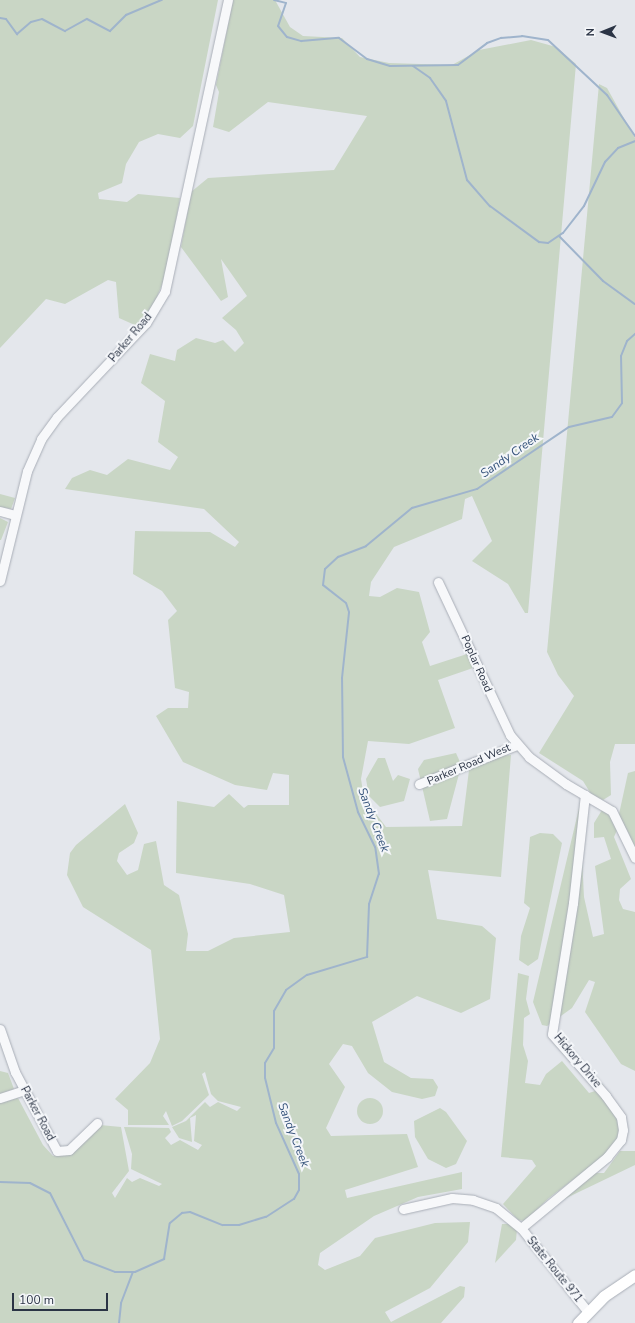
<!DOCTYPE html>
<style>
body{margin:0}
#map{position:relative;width:635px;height:1323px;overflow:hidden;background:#e4e7ec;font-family:"Nunito Sans",sans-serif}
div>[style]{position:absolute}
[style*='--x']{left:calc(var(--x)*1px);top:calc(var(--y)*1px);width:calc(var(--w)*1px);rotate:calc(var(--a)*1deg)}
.green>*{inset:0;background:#c9d6c5}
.round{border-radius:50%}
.stream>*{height:2px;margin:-1px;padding:0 1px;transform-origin:1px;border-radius:1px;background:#9fb4cc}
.roads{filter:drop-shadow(0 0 1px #a9aeb7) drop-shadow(0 0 1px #a9aeb7)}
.minor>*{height:9px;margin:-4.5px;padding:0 4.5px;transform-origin:4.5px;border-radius:4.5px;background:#f7f8fa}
.major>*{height:11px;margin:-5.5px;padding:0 5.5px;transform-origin:5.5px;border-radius:5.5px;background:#fff}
span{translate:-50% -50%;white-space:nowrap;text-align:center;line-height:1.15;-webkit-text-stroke:4px #f4f6f9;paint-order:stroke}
.street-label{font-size:11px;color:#2b3445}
.water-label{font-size:12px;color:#34527a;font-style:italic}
.north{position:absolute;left:583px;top:12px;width:40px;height:40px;-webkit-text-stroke:3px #f4f6f9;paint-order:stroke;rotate:269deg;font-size:11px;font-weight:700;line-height:16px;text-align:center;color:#2b3445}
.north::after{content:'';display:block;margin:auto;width:14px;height:18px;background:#2b3445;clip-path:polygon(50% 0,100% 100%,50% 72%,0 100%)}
.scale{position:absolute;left:12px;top:1293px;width:96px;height:18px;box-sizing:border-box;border:2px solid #2b3445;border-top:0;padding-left:5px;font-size:12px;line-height:14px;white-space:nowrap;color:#2b3445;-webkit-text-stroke:3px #f4f6f9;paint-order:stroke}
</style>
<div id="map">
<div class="green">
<i style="clip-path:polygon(0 0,218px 0,193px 126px,180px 138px,158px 134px,139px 142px,126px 164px,122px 183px,98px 193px,99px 199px,127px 202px,138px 194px,180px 198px,166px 275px,154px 304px,137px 326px,119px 318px,116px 282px,108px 280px,65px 304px,46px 299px,0 348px)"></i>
<i style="clip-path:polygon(233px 0,275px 0,290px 27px,303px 36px,342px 38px,360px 57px,389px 63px,452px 65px,479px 50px,531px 40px,556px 47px,576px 64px,528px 613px,525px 613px,508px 584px,472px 561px,492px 541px,472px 496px,465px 499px,462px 519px,394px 547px,371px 582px,369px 596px,380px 597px,397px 588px,419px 592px,430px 632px,422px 642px,430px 666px,467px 654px,473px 668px,438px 680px,455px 728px,409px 744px,368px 741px,361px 779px,364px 798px,386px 827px,462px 826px,469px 770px,498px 756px,511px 755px,501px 877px,428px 870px,437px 919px,482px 926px,496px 938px,490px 999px,461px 1013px,417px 996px,372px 1022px,384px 1062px,411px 1078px,433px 1079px,438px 1087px,435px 1096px,422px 1099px,392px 1092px,368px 1073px,352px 1046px,343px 1044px,329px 1064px,345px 1087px,326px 1128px,331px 1136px,407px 1134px,418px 1167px,345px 1190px,347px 1198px,462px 1172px,462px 1189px,418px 1197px,374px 1216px,320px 1253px,318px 1265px,325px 1270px,360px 1256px,375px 1238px,435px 1223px,470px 1222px,468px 1242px,430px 1288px,385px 1312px,391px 1322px,460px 1286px,465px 1287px,464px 1297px,441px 1323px,0 1323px,0 1103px,18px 1098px,43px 1145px,53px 1156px,71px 1153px,100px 1125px,121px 1127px,129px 1171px,112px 1193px,115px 1198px,127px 1178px,132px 1182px,140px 1178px,159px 1186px,162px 1184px,131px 1169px,132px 1154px,124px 1127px,169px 1128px,171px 1132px,165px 1138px,171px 1145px,180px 1140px,198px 1150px,202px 1145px,194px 1141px,196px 1115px,190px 1118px,192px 1142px,179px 1138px,172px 1127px,186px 1121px,205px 1102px,210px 1107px,218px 1102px,237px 1111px,241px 1107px,218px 1101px,211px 1094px,205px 1072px,202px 1074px,209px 1095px,182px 1121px,172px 1126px,166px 1111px,163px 1116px,169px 1125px,128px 1125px,128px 1110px,115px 1099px,150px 1063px,160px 1039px,151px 950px,83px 907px,67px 875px,70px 853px,76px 845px,125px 804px,138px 833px,134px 843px,119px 853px,117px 861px,127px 875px,138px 870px,144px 844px,156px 841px,164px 885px,179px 895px,188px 934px,186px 951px,208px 951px,234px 938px,290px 932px,284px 895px,250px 884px,176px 873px,177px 801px,214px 807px,229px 794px,244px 808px,248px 805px,289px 805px,289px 775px,273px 773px,267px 790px,235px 785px,183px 762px,156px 716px,168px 708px,188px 708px,189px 692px,175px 688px,168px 620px,177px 611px,162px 591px,133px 574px,135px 531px,210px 532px,235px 547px,239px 542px,204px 509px,65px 489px,72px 478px,90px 470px,107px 475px,128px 459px,170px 470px,178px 457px,158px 442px,165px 401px,141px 383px,150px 354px,175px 361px,177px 350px,196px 338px,215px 343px,223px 340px,235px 352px,244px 343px,236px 330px,222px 318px,247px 296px,221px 259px,228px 297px,221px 301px,181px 247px,191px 192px,208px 178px,334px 170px,367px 116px,268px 102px,229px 132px,213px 127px,219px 92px,216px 85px)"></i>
<i style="clip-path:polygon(599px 84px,607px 88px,635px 138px,635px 744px,615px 744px,610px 762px,611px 795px,603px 800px,591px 794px,583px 781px,539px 753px,574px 696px,558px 675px,547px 652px)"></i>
<i style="clip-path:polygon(0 494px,15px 498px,11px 509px,0 507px)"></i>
<i style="clip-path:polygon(0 518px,8px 522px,1px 540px,0 540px)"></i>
<i style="clip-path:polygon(456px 753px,460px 762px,459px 774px,447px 819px,430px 821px,418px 769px,424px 760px)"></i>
<i style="clip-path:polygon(378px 758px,385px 758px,393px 781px,398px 775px,410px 779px,404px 801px,380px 807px,369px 796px,366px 779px)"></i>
<i style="clip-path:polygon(635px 771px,635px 852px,619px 814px,628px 773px)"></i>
<i style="clip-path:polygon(580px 804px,588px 806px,582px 857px,584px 897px,593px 937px,604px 934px,595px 866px,611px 859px,604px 837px,594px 838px,594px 823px,602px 810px,613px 815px,618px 828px,614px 837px,631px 879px,620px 889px,619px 900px,623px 909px,635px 912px,635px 1071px,621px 1064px,585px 1012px,595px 982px,589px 980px,572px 1008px,547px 1026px,542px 1025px,533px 1002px)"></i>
<i style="clip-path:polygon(540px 833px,553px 834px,562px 843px,538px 959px,528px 966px,519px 960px,521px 936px,530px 908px,524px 903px,530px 837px)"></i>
<i style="clip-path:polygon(518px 973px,529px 976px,526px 999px,530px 1014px,524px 1018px,523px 1045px,528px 1061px,525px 1083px,540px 1085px,546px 1074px,562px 1061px,589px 1093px,595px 1091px,603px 1096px,618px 1115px,621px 1132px,607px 1154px,549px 1198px,525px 1221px,518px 1220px,503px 1204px,536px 1166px,532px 1160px,501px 1157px)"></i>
<i style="clip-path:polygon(0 1071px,8px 1073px,14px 1089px,0 1094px)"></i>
<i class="round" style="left:357px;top:1098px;width:26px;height:26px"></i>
<i style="clip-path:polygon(440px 1108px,446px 1112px,467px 1141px,456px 1164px,446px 1168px,428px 1159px,415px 1137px,414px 1121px)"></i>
<i style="clip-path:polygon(620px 1151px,635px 1151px,635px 1165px,556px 1203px,592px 1173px,604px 1173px)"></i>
<i style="clip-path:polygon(502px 1224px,513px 1224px,517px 1229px,516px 1240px,495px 1263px)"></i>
</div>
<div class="stream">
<i style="--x:274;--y:0;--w:12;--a:14"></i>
<i style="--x:286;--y:3;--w:24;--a:109"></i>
<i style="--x:278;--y:26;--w:14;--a:51"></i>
<i style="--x:287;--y:37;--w:15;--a:16"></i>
<i style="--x:301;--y:41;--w:38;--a:-5"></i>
<i style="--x:339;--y:38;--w:35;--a:37"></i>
<i style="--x:367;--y:59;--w:24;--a:17"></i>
<i style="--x:390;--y:66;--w:68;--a:-0.8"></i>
<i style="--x:458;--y:65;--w:36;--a:-37"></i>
<i style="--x:487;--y:43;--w:15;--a:-20"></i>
<i style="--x:501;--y:38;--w:21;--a:-5"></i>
<i style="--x:522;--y:36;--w:26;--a:9"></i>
<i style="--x:548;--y:40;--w:81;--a:43"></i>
<i style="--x:607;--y:95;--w:50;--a:55.7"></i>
<i style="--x:0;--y:18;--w:6;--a:9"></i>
<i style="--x:6;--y:19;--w:19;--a:54"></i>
<i style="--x:17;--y:34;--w:18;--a:-41"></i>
<i style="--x:31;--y:22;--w:11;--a:-15"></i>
<i style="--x:42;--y:19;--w:26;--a:28"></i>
<i style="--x:65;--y:31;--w:25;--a:-29"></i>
<i style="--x:87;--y:19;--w:26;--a:28"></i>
<i style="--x:110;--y:31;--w:23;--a:-45"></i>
<i style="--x:126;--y:15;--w:39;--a:-23"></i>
<i style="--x:413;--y:66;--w:21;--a:35"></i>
<i style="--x:430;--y:78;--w:28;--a:55"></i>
<i style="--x:446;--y:101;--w:82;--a:75.1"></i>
<i style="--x:467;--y:180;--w:35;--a:49"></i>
<i style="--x:490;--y:206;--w:61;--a:36.3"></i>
<i style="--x:539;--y:242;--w:9;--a:6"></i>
<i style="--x:548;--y:243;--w:18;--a:-34"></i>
<i style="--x:563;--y:233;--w:34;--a:-52"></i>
<i style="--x:584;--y:206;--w:49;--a:-64.5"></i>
<i style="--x:605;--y:162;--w:19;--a:-47"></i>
<i style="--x:618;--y:148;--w:18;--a:-22"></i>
<i style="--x:559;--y:236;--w:63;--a:45.6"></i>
<i style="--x:603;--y:281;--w:39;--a:36"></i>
<i style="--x:0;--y:1182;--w:30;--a:2"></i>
<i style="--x:30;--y:1183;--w:22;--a:27"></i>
<i style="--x:50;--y:1193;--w:75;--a:63.1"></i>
<i style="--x:84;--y:1260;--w:33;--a:21"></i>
<i style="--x:115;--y:1272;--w:20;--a:0"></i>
<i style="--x:135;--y:1272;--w:32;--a:-24"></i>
<i style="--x:164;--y:1259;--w:36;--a:-81"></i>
<i style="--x:170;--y:1223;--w:16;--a:-40"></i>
<i style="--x:182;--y:1213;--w:8;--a:-7"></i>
<i style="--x:190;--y:1212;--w:35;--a:22"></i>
<i style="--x:223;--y:1225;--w:16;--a:0"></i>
<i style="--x:239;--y:1225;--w:28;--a:-17"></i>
<i style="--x:266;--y:1217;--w:33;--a:-33"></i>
<i style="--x:294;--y:1199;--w:10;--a:-61"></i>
<i style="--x:299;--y:1190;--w:16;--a:-90"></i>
<i style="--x:299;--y:1174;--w:56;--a:-114.3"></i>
<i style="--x:276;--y:1123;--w:46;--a:-103.7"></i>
<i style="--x:265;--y:1078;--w:15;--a:-90"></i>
<i style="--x:265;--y:1063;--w:17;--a:-59"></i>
<i style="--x:274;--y:1048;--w:37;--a:-90"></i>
<i style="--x:274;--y:1011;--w:24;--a:-60"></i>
<i style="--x:286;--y:990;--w:26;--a:-36"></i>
<i style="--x:307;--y:975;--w:63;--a:-16.7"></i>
<i style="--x:367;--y:957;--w:53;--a:-87.8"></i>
<i style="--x:369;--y:904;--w:32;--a:-72"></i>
<i style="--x:379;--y:874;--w:27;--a:-98"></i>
<i style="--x:375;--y:847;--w:39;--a:-116"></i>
<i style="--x:358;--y:812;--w:57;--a:-105.3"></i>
<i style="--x:343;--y:757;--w:79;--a:-90.7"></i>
<i style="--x:342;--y:678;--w:66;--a:-83.9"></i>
<i style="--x:349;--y:612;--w:9;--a:-108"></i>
<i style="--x:346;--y:603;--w:29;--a:-142"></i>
<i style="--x:323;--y:585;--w:16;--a:-83"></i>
<i style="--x:325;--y:569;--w:18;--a:-43"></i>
<i style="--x:338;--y:557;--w:30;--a:-21"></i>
<i style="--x:366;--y:546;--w:60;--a:-39.6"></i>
<i style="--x:412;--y:508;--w:68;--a:-16.3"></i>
<i style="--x:477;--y:489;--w:111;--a:-34"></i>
<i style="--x:569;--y:427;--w:44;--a:-13.1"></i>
<i style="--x:612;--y:417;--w:17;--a:-54"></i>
<i style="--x:622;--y:403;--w:47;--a:-91.2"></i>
<i style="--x:621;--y:356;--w:16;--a:-68"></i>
<i style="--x:627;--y:341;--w:11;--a:-41"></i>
<i style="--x:119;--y:1323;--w:20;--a:-84"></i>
<i style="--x:121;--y:1303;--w:33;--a:-69"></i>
</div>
<div class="roads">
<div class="minor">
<i style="--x:0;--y:511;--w:16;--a:15"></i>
<i style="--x:0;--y:581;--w:113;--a:-76.2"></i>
<i style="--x:27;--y:471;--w:35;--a:-66"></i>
<i style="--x:41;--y:439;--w:27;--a:-54"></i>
<i style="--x:57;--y:417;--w:129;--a:-46.6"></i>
<i style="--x:146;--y:323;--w:37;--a:-59"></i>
<i style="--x:165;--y:291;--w:298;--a:-77.8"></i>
<i style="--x:438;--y:582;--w:169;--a:64.8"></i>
<i style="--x:510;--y:735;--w:29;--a:49"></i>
<i style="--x:529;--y:757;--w:46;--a:36.1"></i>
<i style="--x:566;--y:784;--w:53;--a:30.4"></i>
<i style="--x:612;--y:811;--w:52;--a:63.9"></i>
<i style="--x:419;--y:784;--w:105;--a:-21.7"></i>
<i style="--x:0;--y:1029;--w:46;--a:70.8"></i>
<i style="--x:15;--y:1072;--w:89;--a:62"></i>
<i style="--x:57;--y:1151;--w:12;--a:-5"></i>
<i style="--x:69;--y:1150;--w:39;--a:-44"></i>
<i style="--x:0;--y:1098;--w:25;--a:-18"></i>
<i style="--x:403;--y:1209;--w:50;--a:-12.7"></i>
<i style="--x:452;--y:1198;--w:21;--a:5"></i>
<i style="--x:473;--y:1200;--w:24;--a:19"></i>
<i style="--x:496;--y:1208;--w:32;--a:39"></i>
<i style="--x:521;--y:1228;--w:107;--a:51.4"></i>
<i style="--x:521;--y:1228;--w:112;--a:-39.5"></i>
<i style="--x:607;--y:1157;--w:22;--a:-51"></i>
<i style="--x:621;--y:1140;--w:10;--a:-79"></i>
<i style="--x:623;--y:1130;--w:13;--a:-99"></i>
<i style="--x:621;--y:1117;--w:26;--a:-126"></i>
<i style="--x:606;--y:1096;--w:82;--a:-131.1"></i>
<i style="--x:552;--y:1034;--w:133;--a:-80.9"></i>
<i style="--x:573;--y:903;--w:109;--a:-83.7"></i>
</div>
<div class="major">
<i style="--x:578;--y:1323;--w:37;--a:-46"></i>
<i style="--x:604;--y:1296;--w:37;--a:-34"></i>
</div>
</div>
<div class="street-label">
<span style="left:131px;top:338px;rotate:-50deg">Parker Road</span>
<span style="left:476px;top:664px;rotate:66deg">Poplar Road</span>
<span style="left:469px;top:765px;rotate:-23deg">Parker Road West</span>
<span style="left:577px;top:1061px;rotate:50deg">Hickory Drive</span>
<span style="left:37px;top:1114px;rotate:62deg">Parker Road</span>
<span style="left:554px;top:1270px;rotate:51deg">State Route 971</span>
</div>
<div class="water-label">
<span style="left:510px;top:456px;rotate:-35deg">Sandy Creek</span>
<span style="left:373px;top:820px;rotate:69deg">Sandy Creek</span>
<span style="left:293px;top:1135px;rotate:69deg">Sandy Creek</span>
</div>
<div class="north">N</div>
<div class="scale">100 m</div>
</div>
